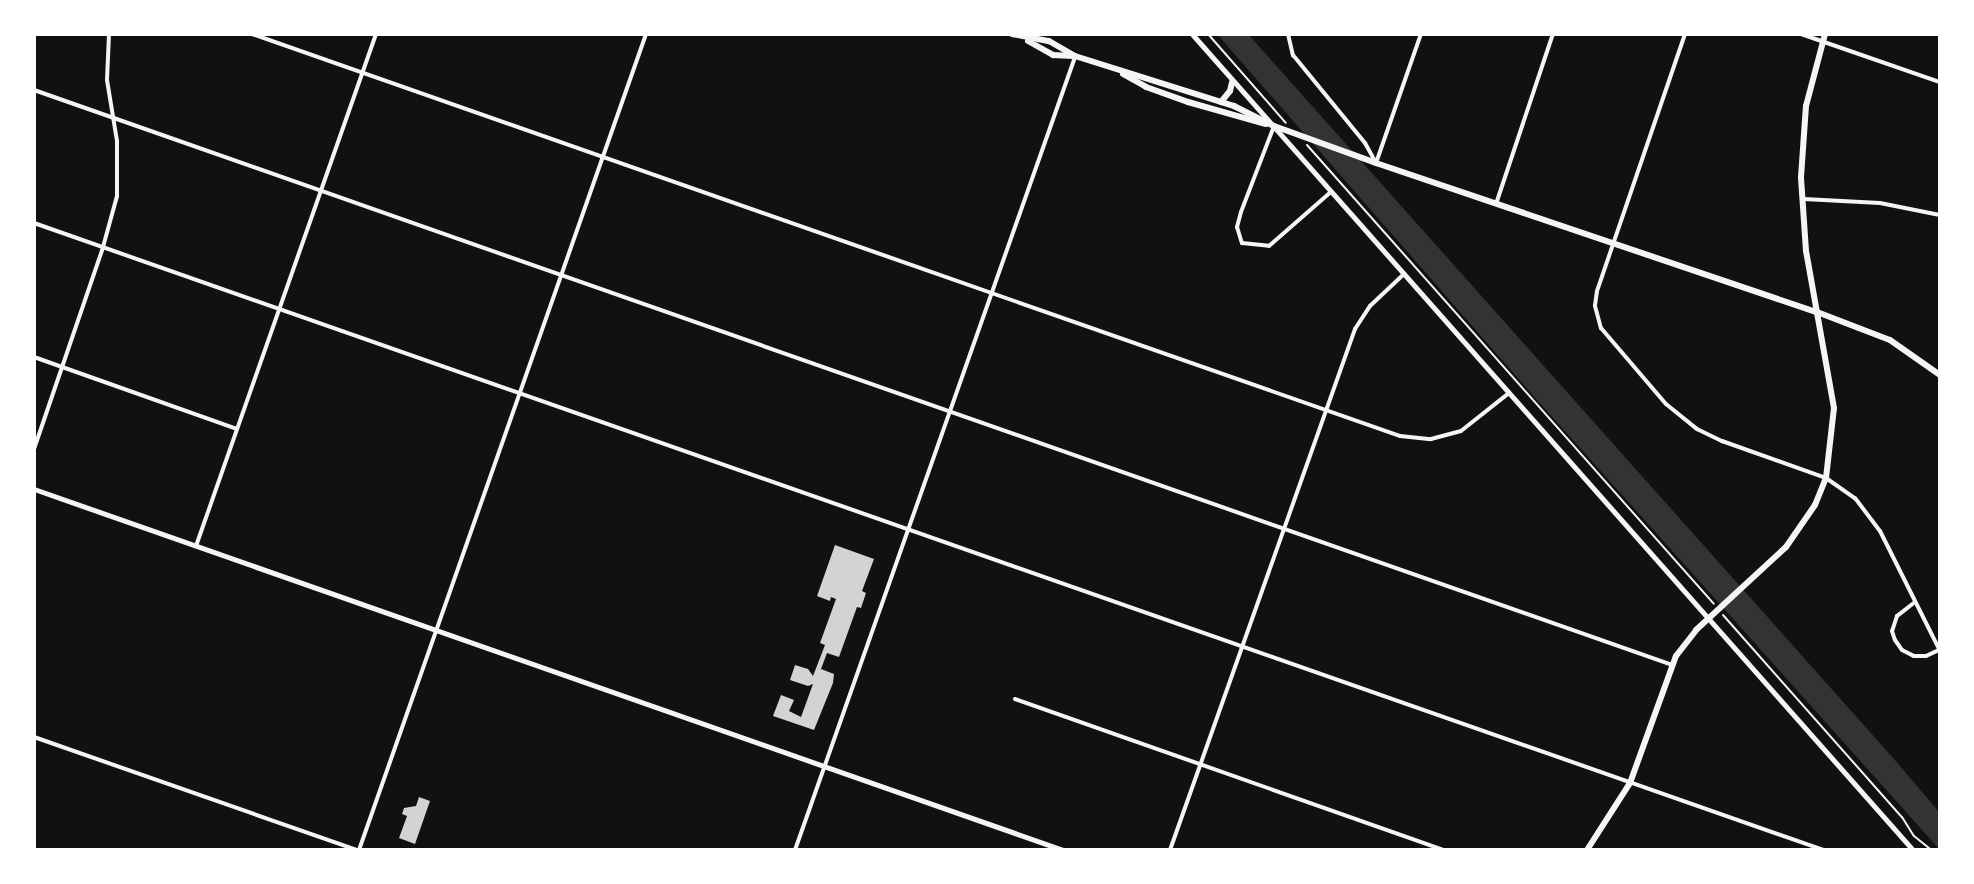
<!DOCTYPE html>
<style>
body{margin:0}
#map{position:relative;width:1974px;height:884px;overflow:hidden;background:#111;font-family:Spectral,serif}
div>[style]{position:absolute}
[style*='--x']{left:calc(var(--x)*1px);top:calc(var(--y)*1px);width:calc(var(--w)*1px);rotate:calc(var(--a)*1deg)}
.water>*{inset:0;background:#333}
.building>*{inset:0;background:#d3d3d3}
.path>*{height:2px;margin:-1px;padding:0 1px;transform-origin:1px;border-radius:1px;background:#f5f5f5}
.minor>*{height:4px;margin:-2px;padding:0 2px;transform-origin:2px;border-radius:2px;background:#f5f5f5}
.secondary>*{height:5px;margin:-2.5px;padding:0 2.5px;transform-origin:2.5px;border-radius:2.5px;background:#f5f5f5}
.primary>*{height:6px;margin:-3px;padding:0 3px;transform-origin:3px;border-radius:3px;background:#f5f5f5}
span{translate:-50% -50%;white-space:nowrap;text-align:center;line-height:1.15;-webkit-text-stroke:6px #fff;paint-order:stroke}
.frame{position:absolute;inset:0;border:36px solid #fff;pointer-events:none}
</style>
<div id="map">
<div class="water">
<i style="clip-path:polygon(1217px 34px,1248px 34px,1894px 759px,1940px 813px,1940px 850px,1537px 400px)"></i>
</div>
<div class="building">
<i style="clip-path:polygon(835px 545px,874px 559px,862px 591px,866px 593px,861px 608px,857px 607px,839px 657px,827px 653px,821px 669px,834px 674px,833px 683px,814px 730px,773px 716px,781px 695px,794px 700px,789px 711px,801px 717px,813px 684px,808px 686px,790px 680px,795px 665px,808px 669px,813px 676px,825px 645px,820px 643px,836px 599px,831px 597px,830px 601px,817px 596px)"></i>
<i style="clip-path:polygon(419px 797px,430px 801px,415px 844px,399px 838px,407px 816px,402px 814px,404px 808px,416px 806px)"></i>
</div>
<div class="path">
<i style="--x:1208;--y:34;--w:118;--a:48.8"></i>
<i style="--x:1307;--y:145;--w:613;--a:48.44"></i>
<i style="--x:1723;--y:615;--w:270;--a:48.5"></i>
<i style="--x:1902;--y:817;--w:22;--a:58"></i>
<i style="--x:1914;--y:836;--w:22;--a:39"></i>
</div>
<div class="minor">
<i style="--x:252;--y:34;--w:1216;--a:19.3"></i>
<i style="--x:1400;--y:436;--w:31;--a:6"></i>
<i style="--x:1431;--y:439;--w:31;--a:-15"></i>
<i style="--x:1461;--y:431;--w:61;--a:-38.4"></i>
<i style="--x:1288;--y:34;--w:22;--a:77"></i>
<i style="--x:1293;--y:55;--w:114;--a:50.7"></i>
<i style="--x:1365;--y:143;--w:21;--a:61"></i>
<i style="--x:1685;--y:34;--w:272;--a:108.9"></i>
<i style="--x:1597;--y:291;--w:15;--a:98"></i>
<i style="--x:1595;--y:306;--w:23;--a:75"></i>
<i style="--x:1601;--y:328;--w:100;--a:49.5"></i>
<i style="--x:1666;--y:404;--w:40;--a:39"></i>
<i style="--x:1697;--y:429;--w:28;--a:26"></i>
<i style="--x:1722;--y:441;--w:110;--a:19.6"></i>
<i style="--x:1826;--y:478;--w:35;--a:35"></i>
<i style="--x:1855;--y:498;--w:41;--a:52.9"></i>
<i style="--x:1880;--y:531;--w:134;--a:63.4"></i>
<i style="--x:1801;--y:34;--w:147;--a:19.1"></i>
<i style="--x:34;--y:90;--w:1736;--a:19.34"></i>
<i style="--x:1274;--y:126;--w:92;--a:111"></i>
<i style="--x:1241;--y:212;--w:16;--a:105"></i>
<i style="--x:1237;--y:227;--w:17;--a:73"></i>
<i style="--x:1242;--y:243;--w:27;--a:6"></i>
<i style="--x:1269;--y:246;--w:82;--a:-41.1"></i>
<i style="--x:1376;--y:163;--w:137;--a:-70.8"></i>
<i style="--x:1804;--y:199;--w:76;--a:3"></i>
<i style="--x:1880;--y:203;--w:61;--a:11.3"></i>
<i style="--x:1496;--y:204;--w:179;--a:-71.5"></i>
<i style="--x:34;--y:223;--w:1896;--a:19.31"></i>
<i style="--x:34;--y:357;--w:215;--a:19.5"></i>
<i style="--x:34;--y:449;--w:213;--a:-71.1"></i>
<i style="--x:103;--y:247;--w:53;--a:-74.6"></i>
<i style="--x:117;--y:196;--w:55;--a:-90"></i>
<i style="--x:117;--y:141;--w:62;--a:-99.3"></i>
<i style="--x:107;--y:80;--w:46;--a:-87.5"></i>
<i style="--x:196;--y:546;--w:543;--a:-70.63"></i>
<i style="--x:1915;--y:602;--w:23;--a:142"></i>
<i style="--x:1897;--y:616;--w:16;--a:108"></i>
<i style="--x:1892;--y:631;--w:9;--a:72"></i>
<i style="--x:1895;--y:640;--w:12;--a:55"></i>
<i style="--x:1902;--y:650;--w:13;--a:27"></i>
<i style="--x:1914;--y:656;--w:12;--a:0"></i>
<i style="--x:1926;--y:656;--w:14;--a:-25"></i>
<i style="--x:1015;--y:699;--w:454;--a:19.4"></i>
<i style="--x:34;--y:737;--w:341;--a:19.3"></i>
<i style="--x:359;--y:850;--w:865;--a:-70.62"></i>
<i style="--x:795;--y:850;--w:841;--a:-70.55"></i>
<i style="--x:1170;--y:850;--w:553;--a:-70.45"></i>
<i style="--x:1355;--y:329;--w:27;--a:-57"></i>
<i style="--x:1370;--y:306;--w:47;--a:-43.3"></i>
</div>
<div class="secondary">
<i style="--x:1192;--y:34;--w:1089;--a:48.54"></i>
<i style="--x:34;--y:489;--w:1090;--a:19.33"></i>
</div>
<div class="primary">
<i style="--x:1012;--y:34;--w:38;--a:11"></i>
<i style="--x:1049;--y:41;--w:30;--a:30"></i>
<i style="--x:1075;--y:56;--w:167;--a:17.5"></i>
<i style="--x:1234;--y:106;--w:45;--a:26.6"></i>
<i style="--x:1274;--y:126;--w:109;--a:19.9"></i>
<i style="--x:1376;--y:163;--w:465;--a:18.7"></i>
<i style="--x:1817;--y:312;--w:78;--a:21"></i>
<i style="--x:1890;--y:340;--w:61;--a:35"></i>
<i style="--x:1028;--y:41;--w:29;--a:29"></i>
<i style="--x:1053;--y:55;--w:20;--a:3"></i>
<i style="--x:1123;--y:74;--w:26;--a:29"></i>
<i style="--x:1146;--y:87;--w:45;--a:19.7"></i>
<i style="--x:1188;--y:102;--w:81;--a:15.8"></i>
<i style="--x:1221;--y:102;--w:14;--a:-51"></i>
<i style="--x:1230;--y:91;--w:9;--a:-77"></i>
<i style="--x:1587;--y:850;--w:80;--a:-57.3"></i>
<i style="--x:1630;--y:783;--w:135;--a:-70.1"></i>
<i style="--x:1676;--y:656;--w:33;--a:-52"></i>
<i style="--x:1696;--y:630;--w:122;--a:-42.7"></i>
<i style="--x:1786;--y:547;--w:51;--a:-55.4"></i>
<i style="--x:1815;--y:505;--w:29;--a:-68"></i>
<i style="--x:1826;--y:478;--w:70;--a:-83.5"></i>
<i style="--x:1834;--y:408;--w:159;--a:-100.1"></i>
<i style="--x:1806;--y:251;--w:74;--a:-93.9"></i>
<i style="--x:1801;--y:177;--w:71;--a:-86"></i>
<i style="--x:1806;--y:106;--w:74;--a:-75.2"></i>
</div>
<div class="frame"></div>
</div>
